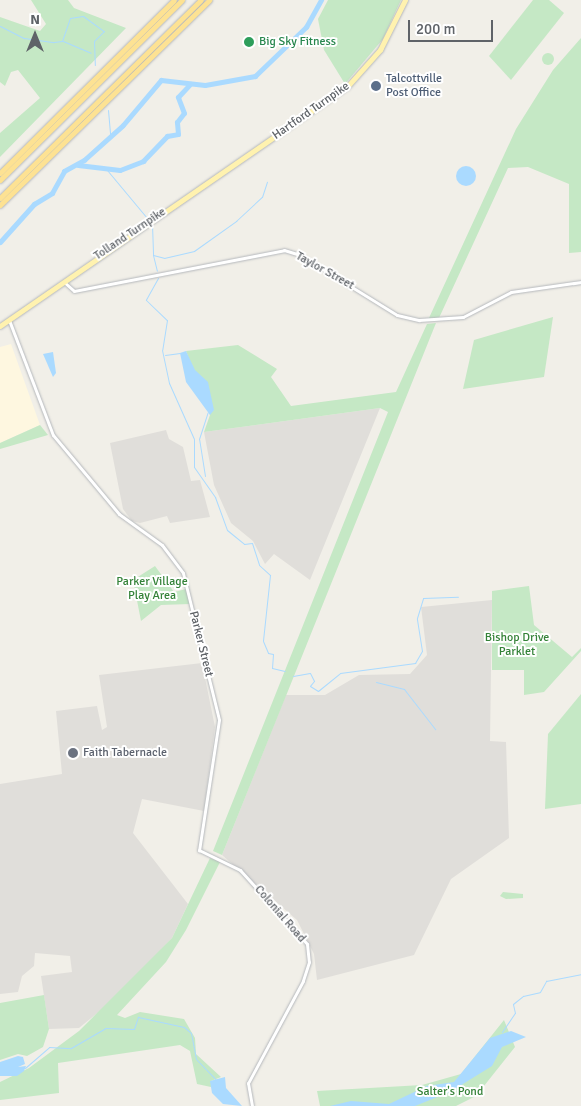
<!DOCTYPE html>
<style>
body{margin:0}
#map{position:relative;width:581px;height:1106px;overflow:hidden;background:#f1efe8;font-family:Signika,sans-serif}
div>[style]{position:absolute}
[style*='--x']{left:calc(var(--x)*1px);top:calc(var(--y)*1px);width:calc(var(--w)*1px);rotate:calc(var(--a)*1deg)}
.commercial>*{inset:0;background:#fef7e0}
.industrial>*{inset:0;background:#e0deda}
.green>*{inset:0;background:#c5e8c5}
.round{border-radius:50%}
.water>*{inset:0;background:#aadaff}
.stream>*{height:1px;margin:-0.5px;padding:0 0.5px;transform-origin:0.5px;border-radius:0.5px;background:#aadaff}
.river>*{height:5px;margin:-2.5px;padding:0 2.5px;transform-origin:2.5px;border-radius:2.5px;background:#aadaff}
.roads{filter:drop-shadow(0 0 1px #b5b8bc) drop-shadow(0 0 1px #b5b8bc)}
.minor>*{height:3px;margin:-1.5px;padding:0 1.5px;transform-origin:1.5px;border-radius:1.5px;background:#fff}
.major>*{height:4.5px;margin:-2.25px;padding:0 2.25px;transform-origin:2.25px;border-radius:2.25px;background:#fff2af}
.highway>*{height:5px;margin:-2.5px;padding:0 2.5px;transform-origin:2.5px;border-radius:2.5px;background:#fde293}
.dots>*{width:14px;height:14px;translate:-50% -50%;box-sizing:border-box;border:2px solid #fff;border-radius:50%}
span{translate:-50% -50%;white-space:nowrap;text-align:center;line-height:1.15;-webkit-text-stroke:4px #fff;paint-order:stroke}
.leisure-label{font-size:12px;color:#27864d}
.left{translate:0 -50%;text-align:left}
.service-label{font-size:12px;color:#4e5e75}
.street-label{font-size:12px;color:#5f6368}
.park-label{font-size:12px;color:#348238}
.worship-label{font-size:12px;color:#5b616d}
.north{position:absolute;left:10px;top:10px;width:50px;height:50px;-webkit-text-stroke:4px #fff;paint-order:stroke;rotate:0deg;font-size:14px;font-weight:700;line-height:20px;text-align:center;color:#5f6368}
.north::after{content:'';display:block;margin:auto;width:18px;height:22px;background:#5f6368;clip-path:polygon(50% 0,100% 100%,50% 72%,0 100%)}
.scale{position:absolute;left:408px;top:20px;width:85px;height:22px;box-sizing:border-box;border:2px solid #5f6368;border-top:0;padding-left:6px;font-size:15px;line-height:18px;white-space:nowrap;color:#5f6368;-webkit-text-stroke:4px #fff;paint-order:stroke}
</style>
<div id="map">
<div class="commercial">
<i style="clip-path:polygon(11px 344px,40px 425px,0 443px,0 347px)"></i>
</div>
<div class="industrial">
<i style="clip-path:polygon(380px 408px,310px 580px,274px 554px,265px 564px,253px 541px,231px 523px,214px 485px,204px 432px)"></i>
<i style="clip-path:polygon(166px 430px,169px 439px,183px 447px,191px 481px,200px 480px,210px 517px,170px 523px,167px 516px,140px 523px,132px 521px,123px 509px,110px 443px)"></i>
<i style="clip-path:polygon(492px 600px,490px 741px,506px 742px,509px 838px,451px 879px,414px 955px,317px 980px,314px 954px,297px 920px,222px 855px,286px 695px,325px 695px,359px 675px,410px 674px,427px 655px,421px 607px)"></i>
<i style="clip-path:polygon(202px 663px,215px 727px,204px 811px,142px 799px,133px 833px,188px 904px,172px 938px,117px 997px,79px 1028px,49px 1029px,41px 976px,72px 972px,70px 956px,35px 953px,34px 966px,22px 976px,18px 992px,0 994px,0 784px,62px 774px,56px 711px,97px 706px,102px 730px,107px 727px,99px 675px)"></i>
</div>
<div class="green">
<i style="clip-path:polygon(31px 0,68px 0,74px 8px,126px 28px,0 157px,0 133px,40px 98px,18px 70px,11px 72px,5px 86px,0 82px,0 17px,40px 31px,46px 24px)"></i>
<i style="clip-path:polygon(328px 0,401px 0,383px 39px,345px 84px,324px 50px,318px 19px)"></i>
<i style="clip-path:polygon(533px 0,549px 0,564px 13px,511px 80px,489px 56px)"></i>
<i style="clip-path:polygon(581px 38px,581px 252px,569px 253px,569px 184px,528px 167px,508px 168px,439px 318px,429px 318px,516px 129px,553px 70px)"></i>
<i class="round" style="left:542px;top:53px;width:12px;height:12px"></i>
<i style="clip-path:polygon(553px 317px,544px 377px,463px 389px,474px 340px)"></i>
<i style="clip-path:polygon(436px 323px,222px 855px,213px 851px,388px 412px,380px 408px,204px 432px,210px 415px,186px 351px,238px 345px,277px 369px,271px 377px,291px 406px,396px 392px,427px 324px)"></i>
<i style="clip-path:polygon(40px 425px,48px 435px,0 449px,0 443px)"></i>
<i style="clip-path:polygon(155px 566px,174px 592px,186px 589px,190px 604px,161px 605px,141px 621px,133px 580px)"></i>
<i style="clip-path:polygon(529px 586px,534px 625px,572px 657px,581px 648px,581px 651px,544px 692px,524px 695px,524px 670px,492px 670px,492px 591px)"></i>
<i style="clip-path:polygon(581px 694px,581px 804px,545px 809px,548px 734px)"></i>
<i style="clip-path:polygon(210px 858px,220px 862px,186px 930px,166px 962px,117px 1015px,125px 1018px,140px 1012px,184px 1019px,195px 1038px,196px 1054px,221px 1077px,211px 1081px,211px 1087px,197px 1084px,190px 1051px,180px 1045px,58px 1063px,59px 1093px,0 1100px,0 1082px,29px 1068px,79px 1031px,172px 938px)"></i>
<i style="clip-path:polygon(503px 892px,523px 894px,523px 898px,506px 899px,500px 896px)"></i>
<i style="clip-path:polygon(44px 995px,49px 1029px,43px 1047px,27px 1056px,18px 1054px,0 1060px,0 1003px)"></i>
<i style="clip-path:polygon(504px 1020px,515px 1047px,476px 1096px,456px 1106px,320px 1106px,317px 1091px,422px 1085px,461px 1074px)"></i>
</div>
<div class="water">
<i class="round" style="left:456px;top:166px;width:20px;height:20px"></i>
<i style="clip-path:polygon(186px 351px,195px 370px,208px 382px,214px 410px,210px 415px,186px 382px,180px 353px)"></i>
<i style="clip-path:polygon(53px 352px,56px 373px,53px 377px,43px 354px)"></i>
<i style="clip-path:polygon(511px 1031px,526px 1037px,502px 1047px,492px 1066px,450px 1092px,415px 1106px,330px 1106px,351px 1101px,389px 1104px,427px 1086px,454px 1082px,490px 1038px)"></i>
<i style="clip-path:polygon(18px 1056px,23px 1057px,25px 1064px,18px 1067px,26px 1066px,24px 1071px,17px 1076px,0 1076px,0 1062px)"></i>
<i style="clip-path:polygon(225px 1077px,226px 1088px,242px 1106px,223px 1104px,212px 1093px,210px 1081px)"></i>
</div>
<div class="stream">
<i style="--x:0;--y:26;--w:27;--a:27"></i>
<i style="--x:24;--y:38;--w:30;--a:8"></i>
<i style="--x:54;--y:42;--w:8;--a:-7"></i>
<i style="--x:62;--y:41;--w:24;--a:-71"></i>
<i style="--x:70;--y:18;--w:13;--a:-9"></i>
<i style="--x:83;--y:16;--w:26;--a:36"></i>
<i style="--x:104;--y:31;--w:14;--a:135"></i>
<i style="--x:94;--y:41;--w:24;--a:88"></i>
<i style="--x:63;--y:41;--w:30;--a:23"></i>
<i style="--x:108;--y:110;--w:25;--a:85"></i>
<i style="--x:107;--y:170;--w:70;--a:50.2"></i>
<i style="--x:152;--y:224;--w:31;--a:88"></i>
<i style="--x:153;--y:255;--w:11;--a:15"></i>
<i style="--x:164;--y:258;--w:31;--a:-13"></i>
<i style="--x:194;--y:251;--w:52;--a:-35.5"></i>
<i style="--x:236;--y:221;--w:35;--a:-43"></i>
<i style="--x:262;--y:197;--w:16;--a:-72"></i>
<i style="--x:153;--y:255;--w:16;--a:76"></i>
<i style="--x:158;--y:278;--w:25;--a:119"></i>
<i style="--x:146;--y:300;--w:29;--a:44"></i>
<i style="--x:167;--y:320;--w:30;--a:99"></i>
<i style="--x:162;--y:350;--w:34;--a:78"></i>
<i style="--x:169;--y:383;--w:61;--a:65.9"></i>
<i style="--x:194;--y:439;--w:28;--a:90"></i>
<i style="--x:194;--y:467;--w:37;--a:55"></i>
<i style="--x:215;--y:497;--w:35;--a:70"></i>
<i style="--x:227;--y:530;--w:22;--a:39"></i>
<i style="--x:244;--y:544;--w:8;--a:-7"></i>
<i style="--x:252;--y:543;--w:23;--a:72"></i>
<i style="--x:259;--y:565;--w:15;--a:42"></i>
<i style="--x:270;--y:575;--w:66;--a:96.1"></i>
<i style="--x:263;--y:641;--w:13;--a:67"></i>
<i style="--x:268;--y:653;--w:5;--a:11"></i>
<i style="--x:273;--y:654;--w:14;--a:94"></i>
<i style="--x:272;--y:668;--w:13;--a:13"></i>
<i style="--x:165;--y:355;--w:15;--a:-8"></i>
<i style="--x:205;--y:476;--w:37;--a:-99"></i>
<i style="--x:199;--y:439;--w:28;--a:-72"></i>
<i style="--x:293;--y:676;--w:17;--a:-10"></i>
<i style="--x:310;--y:673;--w:9;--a:63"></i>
<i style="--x:314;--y:681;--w:6;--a:129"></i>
<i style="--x:310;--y:686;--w:9;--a:32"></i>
<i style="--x:318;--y:691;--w:28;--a:-39"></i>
<i style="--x:340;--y:673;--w:76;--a:-7.6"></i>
<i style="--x:415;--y:663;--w:14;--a:-60"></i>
<i style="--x:422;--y:651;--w:33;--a:-99"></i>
<i style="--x:417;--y:618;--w:21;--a:-73"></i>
<i style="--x:423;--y:598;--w:35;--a:-2"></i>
<i style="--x:376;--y:682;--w:29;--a:14"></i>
<i style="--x:404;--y:689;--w:51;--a:52.2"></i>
<i style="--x:502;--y:1032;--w:23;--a:-56"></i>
<i style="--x:515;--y:1013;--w:9;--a:-103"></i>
<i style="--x:513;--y:1004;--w:13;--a:-39"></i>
<i style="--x:523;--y:996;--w:17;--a:-13"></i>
<i style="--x:540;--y:992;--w:13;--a:-61"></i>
<i style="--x:546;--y:981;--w:36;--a:-11"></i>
<i style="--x:25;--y:1068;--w:32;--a:-41"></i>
<i style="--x:49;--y:1047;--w:22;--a:3"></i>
<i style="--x:71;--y:1048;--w:39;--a:-30"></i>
<i style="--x:105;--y:1028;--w:29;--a:2"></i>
<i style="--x:134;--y:1029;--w:13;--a:-72"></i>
<i style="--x:138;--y:1017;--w:47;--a:12.3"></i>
<i style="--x:184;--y:1027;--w:9;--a:41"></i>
<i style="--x:191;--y:1033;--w:26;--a:79"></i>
<i style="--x:196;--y:1059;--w:28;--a:46"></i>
</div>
<div class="river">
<i style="--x:78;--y:165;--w:42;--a:6.8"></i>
<i style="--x:120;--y:170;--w:25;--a:-21"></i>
<i style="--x:143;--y:161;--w:35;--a:-46"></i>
<i style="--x:167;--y:136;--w:11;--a:-10"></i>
<i style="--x:178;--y:134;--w:12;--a:-95"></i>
<i style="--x:177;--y:122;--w:11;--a:-52"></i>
<i style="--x:184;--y:113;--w:17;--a:-111"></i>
<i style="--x:178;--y:97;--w:18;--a:-47"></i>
<i style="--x:0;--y:242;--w:51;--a:-48.2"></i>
<i style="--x:34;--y:204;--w:21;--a:-31"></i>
<i style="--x:52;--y:193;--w:25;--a:-61"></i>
<i style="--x:64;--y:171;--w:23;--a:-29"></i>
<i style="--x:84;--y:160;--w:52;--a:-41.9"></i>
<i style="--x:123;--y:125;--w:59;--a:-49.8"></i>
<i style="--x:161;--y:80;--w:44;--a:6.5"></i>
<i style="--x:205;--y:85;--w:51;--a:-10.2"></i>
<i style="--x:255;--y:76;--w:71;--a:-43.9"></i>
<i style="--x:306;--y:27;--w:31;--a:-61"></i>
</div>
<div class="roads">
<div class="minor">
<i style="--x:64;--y:282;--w:13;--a:42"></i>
<i style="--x:74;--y:291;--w:214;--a:-11"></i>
<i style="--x:284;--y:250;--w:17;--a:17"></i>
<i style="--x:300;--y:255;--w:114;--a:31.7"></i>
<i style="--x:397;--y:315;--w:23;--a:13"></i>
<i style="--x:419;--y:320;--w:44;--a:-3.9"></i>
<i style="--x:463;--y:317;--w:54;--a:-27.5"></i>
<i style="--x:511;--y:292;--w:71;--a:-8.1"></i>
<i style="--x:9;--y:320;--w:123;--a:69.1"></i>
<i style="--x:53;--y:435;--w:103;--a:50.1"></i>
<i style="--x:119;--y:514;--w:53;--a:35.8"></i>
<i style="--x:162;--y:545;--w:35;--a:53"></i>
<i style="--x:183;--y:573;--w:151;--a:76.2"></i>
<i style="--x:219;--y:720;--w:132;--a:98.7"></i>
<i style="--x:199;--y:850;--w:46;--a:26"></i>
<i style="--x:240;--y:870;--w:100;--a:47.8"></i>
<i style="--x:307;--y:944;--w:18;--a:84"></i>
<i style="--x:309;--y:962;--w:20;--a:108"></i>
<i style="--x:303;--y:981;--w:116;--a:118.3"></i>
<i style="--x:248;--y:1083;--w:23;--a:80"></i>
</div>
<div class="major">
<i style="--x:0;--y:326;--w:421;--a:-34.6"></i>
<i style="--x:347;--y:87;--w:50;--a:-48.3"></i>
<i style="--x:380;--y:50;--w:56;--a:-63.4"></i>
</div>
<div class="highway">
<i style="--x:0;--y:173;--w:245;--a:-44.8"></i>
<i style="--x:0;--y:180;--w:256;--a:-44.7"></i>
<i style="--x:0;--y:198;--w:282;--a:-44.6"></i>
<i style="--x:0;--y:205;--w:293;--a:-44.4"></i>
</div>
</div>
<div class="dots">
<i style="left:249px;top:42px;background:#2e9e5b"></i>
<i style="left:376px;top:86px;background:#5c6f8a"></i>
<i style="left:73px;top:753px;background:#6b7280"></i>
</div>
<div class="leisure-label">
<span class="left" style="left:259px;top:42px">Big Sky Fitness</span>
</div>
<div class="service-label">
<span class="left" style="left:386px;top:86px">Talcottville<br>Post Office</span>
</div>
<div class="street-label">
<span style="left:311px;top:111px;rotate:-35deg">Hartford Turnpike</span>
<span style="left:130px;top:234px;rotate:-34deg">Tolland Turnpike</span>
<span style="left:325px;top:271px;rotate:29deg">Taylor Street</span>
<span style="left:201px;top:644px;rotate:76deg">Parker Street</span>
<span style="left:280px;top:914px;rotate:49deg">Colonial Road</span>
</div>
<div class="park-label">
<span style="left:152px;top:589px">Parker Village<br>Play Area</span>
<span style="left:517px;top:645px">Bishop Drive<br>Parklet</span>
<span style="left:450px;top:1092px">Salter's Pond</span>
</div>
<div class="worship-label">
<span class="left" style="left:83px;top:753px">Faith Tabernacle</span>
</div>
<div class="north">N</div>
<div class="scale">200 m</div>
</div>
